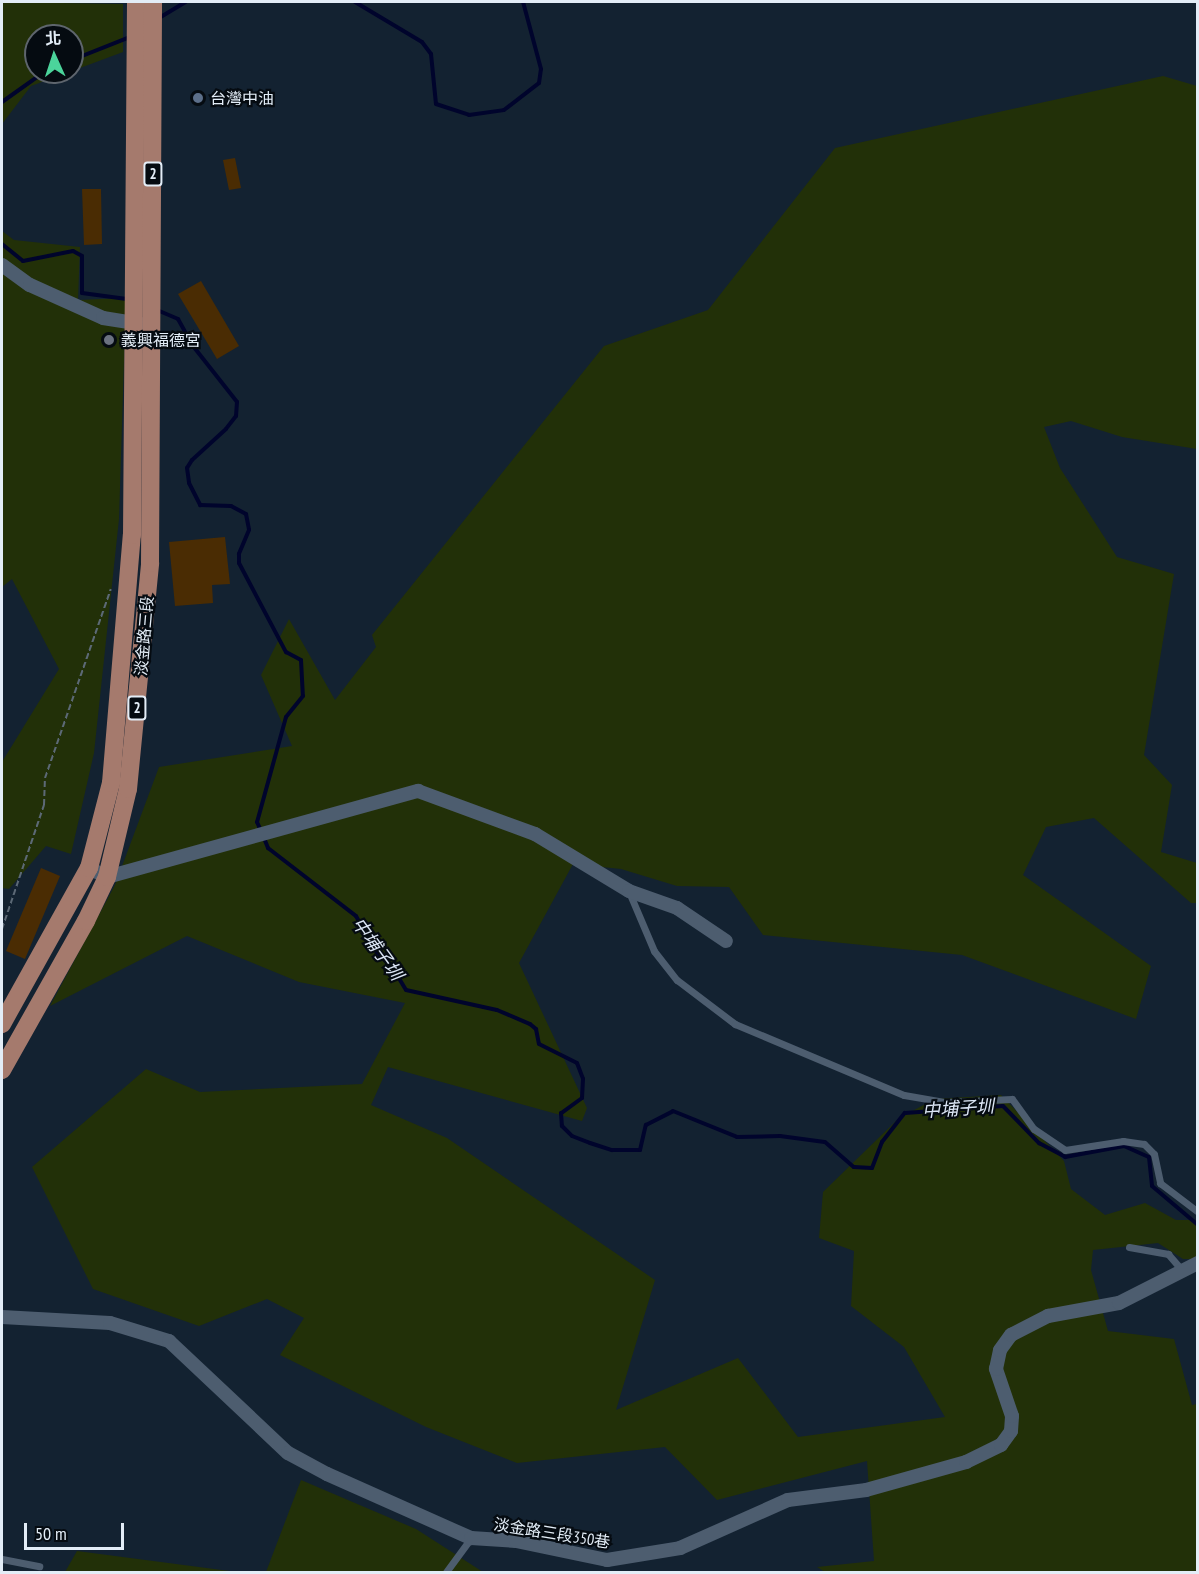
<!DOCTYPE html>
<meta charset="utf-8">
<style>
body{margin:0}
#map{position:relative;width:1199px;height:1574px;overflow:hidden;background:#132231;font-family:"PT Sans Narrow","Noto Sans TC",sans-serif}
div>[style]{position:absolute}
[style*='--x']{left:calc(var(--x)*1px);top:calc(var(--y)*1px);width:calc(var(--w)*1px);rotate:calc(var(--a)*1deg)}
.green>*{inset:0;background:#223008}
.stream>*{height:4px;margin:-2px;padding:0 2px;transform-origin:2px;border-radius:2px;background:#00042c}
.building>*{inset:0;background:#4a2c03}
.path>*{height:2px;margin-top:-1px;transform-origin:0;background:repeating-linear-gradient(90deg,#5c6976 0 6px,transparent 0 9px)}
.service>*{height:7px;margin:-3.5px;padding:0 3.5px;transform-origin:3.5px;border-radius:3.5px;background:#4d5d6f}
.minor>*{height:14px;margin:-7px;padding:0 7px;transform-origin:7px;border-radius:7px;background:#4d5d6f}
.primary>*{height:18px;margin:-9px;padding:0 9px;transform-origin:9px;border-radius:9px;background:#a57a6d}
.dots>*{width:16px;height:16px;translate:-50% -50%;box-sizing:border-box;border:3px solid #050b11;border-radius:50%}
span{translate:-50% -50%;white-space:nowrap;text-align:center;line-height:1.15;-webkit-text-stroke:4.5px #050b11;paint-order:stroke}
.shield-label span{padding:2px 4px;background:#050b11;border:2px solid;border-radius:4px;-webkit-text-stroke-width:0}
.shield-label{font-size:15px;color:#e3edf7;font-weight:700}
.poi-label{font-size:16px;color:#e3edf7}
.left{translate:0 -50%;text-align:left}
.street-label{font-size:16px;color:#e3edf7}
.water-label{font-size:18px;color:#dbe5f4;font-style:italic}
.frame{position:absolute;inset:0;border:3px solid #e3edf7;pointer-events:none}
.north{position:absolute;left:24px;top:24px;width:60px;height:60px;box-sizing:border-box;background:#050b11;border:2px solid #5e656d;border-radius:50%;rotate:357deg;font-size:16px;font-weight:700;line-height:24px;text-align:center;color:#e3edf7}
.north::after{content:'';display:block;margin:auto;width:21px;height:27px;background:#4bd49b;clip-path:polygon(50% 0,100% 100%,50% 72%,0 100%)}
.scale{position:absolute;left:24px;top:1523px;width:100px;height:27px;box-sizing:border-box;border:3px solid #e3edf7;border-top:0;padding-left:8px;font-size:18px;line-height:21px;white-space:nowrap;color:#e3edf7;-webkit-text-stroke:4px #050b11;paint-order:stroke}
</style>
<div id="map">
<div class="green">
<i style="clip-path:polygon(2px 2px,123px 4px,123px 52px,72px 71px,72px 36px,36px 36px,36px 72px,69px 72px,31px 86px,2px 124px)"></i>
<i style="clip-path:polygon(1163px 76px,1197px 86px,1197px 449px,1122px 437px,1071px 421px,1044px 427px,1060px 468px,1117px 557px,1174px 574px,1144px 755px,1172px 785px,1161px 852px,1197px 863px,1197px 903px,1191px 903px,1094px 818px,1046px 827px,1023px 875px,1151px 966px,1136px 1019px,962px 955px,763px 935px,729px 887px,677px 886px,621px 869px,573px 864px,519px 963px,587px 1108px,582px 1121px,388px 1067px,371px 1105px,447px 1138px,655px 1280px,616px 1410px,738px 1358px,798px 1437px,945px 1417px,904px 1347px,851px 1306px,854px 1251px,819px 1238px,823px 1192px,899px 1118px,935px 1099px,1001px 1095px,1064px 1161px,1071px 1189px,1105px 1215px,1145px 1203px,1176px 1220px,1197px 1220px,1197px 1259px,1183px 1259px,1158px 1243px,1093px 1250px,1091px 1270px,1108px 1331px,1174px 1339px,1192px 1405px,1197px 1404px,1197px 1572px,825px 1572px,817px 1567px,874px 1561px,867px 1461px,717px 1500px,665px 1447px,517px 1463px,426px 1427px,280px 1355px,304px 1318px,267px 1299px,199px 1326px,93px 1289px,32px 1167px,146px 1069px,200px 1092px,362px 1084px,405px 1003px,299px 982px,187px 936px,50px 1006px,115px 885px,159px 767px,292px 746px,261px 675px,289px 619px,335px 700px,376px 647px,372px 635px,604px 346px,708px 310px,835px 148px)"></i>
<i style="clip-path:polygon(2px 231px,14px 240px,80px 247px,78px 300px,126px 298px,119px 519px,94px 753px,71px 854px,46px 846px,9px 889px,2px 888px,2px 762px,59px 669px,12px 579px,2px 587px)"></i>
<i style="clip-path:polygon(301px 1480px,416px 1529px,483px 1572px,266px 1572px)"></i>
<i style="clip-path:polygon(77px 1551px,237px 1572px,65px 1572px)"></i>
</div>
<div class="stream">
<i style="--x:355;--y:2;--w:78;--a:30.8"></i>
<i style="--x:422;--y:42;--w:15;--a:53"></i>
<i style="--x:431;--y:54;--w:50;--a:84.3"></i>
<i style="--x:436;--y:104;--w:35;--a:18"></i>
<i style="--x:469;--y:115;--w:35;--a:-8"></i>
<i style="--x:504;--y:110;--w:44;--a:-37.6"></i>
<i style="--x:539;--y:83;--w:14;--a:-82"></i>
<i style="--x:541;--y:69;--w:69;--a:-105"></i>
<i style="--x:159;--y:18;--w:31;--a:-31"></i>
<i style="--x:72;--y:60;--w:62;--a:-21.6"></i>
<i style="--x:2;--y:102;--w:52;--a:-35.5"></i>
<i style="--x:2;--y:244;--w:27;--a:39"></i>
<i style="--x:23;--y:261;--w:51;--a:-11.3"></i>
<i style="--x:73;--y:251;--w:10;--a:29"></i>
<i style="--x:82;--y:256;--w:37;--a:90"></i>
<i style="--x:82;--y:293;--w:45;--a:7.6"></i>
<i style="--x:157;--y:310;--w:23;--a:23"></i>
<i style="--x:178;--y:319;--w:31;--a:61"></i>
<i style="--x:193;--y:346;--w:71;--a:51.8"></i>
<i style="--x:237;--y:402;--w:14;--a:94"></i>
<i style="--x:236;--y:416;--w:16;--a:128"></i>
<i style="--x:226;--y:429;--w:46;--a:137.6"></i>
<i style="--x:192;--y:460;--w:9;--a:122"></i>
<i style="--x:187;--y:468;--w:15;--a:82"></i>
<i style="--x:189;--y:483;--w:25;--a:63"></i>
<i style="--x:200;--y:505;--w:31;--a:2"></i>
<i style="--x:231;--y:506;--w:17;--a:28"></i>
<i style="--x:246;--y:514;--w:16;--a:79"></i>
<i style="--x:249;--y:530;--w:26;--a:113"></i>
<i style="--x:239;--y:554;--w:9;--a:90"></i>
<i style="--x:239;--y:563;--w:101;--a:62.2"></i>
<i style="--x:286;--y:652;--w:17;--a:28"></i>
<i style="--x:301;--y:660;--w:36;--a:87"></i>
<i style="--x:303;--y:696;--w:27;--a:129"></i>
<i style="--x:286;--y:717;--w:109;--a:105.4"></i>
<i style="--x:257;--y:822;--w:10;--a:66"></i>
<i style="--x:264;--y:838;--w:11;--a:68"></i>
<i style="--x:268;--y:848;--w:111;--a:37.7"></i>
<i style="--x:356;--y:916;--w:39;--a:61"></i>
<i style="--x:375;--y:950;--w:28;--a:46"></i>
<i style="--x:394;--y:970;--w:23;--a:59"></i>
<i style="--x:406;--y:990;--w:93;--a:12.4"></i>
<i style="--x:497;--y:1010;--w:36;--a:23"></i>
<i style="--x:530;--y:1024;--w:8;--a:40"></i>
<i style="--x:536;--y:1029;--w:15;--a:79"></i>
<i style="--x:539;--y:1044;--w:42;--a:26.6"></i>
<i style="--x:577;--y:1063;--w:17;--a:69"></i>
<i style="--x:583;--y:1079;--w:19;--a:93"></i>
<i style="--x:582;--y:1098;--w:26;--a:144"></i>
<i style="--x:561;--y:1113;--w:13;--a:86"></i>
<i style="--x:562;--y:1126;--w:14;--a:45"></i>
<i style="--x:572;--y:1136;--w:19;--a:21"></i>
<i style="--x:590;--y:1143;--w:23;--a:18"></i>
<i style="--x:612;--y:1150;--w:28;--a:0"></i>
<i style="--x:640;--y:1150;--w:26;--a:-77"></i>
<i style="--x:646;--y:1125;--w:30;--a:-27"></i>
<i style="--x:673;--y:1111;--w:69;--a:22.1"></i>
<i style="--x:737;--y:1137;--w:43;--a:-1.3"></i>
<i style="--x:780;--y:1136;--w:45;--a:7.6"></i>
<i style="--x:825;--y:1142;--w:38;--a:41"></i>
<i style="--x:854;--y:1167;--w:18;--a:3"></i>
<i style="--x:872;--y:1168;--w:28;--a:-69"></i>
<i style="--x:882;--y:1142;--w:37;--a:-52"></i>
<i style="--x:905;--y:1113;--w:98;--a:-4.1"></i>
<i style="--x:1003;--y:1106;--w:52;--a:45.8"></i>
<i style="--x:1039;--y:1143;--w:30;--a:28"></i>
<i style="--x:1065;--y:1157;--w:60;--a:-10.6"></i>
<i style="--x:1124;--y:1146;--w:27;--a:24"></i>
<i style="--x:1149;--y:1157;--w:29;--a:84"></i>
<i style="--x:1152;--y:1186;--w:60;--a:40.3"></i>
</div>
<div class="building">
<i style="clip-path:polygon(235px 158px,241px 188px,229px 190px,223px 160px)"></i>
<i style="clip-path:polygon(82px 189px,101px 189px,102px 244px,84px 245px)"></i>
<i style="clip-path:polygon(201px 281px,239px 346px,217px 359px,178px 294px)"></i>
<i style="clip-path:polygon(225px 537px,230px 584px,212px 585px,213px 603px,175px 606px,169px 542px)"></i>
<i style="clip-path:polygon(41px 868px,60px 876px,25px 959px,6px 951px)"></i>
</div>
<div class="path">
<i style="--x:2;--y:929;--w:131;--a:-71.3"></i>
<i style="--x:44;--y:805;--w:27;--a:-88"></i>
<i style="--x:45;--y:778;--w:200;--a:-70.8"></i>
</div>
<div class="service">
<i style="--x:629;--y:892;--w:64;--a:67"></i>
<i style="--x:654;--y:951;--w:37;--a:52"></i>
<i style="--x:677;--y:980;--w:73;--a:37.2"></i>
<i style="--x:735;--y:1024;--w:183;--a:22.8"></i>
<i style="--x:904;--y:1095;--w:42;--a:9.7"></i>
<i style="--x:945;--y:1102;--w:67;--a:-2.6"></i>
<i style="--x:1012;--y:1099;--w:37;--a:54"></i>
<i style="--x:1034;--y:1129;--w:37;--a:34"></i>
<i style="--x:1065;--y:1150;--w:59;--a:-8.8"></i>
<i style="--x:1123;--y:1141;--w:21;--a:8"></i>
<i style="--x:1144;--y:1144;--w:14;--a:45"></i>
<i style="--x:1154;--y:1154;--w:30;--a:78"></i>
<i style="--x:1160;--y:1183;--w:48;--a:37.3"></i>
<i style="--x:1129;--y:1247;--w:40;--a:10"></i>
<i style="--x:1168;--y:1254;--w:20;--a:49"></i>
<i style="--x:2;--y:1559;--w:38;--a:11"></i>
<i style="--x:446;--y:1572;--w:42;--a:-53.7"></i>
</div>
<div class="minor">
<i style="--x:2;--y:265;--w:34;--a:36"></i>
<i style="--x:30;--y:285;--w:80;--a:24.3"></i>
<i style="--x:103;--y:318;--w:39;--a:9"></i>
<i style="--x:89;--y:868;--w:20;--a:27"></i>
<i style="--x:107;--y:877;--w:323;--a:-15.5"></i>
<i style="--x:418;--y:791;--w:125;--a:20.2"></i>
<i style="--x:535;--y:834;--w:110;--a:31.2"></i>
<i style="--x:629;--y:891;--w:51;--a:19.5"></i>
<i style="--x:677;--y:908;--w:59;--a:34"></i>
<i style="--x:2;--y:1317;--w:108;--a:3.2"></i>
<i style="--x:110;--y:1323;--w:62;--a:17"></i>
<i style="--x:169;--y:1341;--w:163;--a:43.3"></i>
<i style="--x:288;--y:1453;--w:44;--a:28.3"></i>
<i style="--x:327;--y:1474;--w:158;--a:24"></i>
<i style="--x:471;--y:1538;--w:45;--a:3.8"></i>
<i style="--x:516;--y:1541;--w:93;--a:11.8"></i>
<i style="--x:607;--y:1560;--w:74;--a:-9.3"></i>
<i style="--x:680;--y:1548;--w:118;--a:-24"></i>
<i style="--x:788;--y:1500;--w:79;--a:-7.3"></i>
<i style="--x:866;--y:1490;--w:104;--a:-15.6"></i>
<i style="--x:966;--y:1462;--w:39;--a:-26"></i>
<i style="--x:1001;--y:1445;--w:17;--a:-54"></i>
<i style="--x:1011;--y:1431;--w:15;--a:-86"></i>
<i style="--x:1012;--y:1416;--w:50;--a:-108.8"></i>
<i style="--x:996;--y:1369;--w:19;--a:-78"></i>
<i style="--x:1000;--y:1350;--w:19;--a:-54"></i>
<i style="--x:1011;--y:1335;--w:42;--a:-27.2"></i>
<i style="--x:1048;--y:1316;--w:72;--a:-10.4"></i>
<i style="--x:1119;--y:1303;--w:89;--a:-26.9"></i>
</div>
<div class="primary">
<i style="--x:2;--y:1024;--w:179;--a:-60.9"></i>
<i style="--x:89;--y:868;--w:88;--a:-75.5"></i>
<i style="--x:111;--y:783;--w:249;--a:-85.2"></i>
<i style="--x:132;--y:535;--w:533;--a:-89.57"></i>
<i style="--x:2;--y:1070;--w:171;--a:-60.6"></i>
<i style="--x:86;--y:921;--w:49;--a:-64.5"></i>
<i style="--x:107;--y:877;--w:90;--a:-76.6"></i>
<i style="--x:128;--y:789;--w:227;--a:-84.4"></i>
<i style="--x:150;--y:563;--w:561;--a:-89.69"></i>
</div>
<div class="dots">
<i style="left:198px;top:98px;background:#5c6f8a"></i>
<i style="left:109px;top:340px;background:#6b7280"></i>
</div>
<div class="shield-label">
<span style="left:153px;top:174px">2</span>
<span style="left:137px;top:708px">2</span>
</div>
<div class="poi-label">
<span class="left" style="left:210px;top:98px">台灣中油</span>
<span class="left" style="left:121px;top:340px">義興福德宮</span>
</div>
<div class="street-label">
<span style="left:144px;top:636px;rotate:-85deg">淡金路三段</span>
<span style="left:552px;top:1533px;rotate:9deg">淡金路三段350巷</span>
</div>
<div class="water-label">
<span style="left:377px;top:949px;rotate:54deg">中埔子圳</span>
<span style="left:958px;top:1109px;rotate:-4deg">中埔子圳</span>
</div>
<div class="frame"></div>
<div class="north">北</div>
<div class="scale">50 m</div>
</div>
